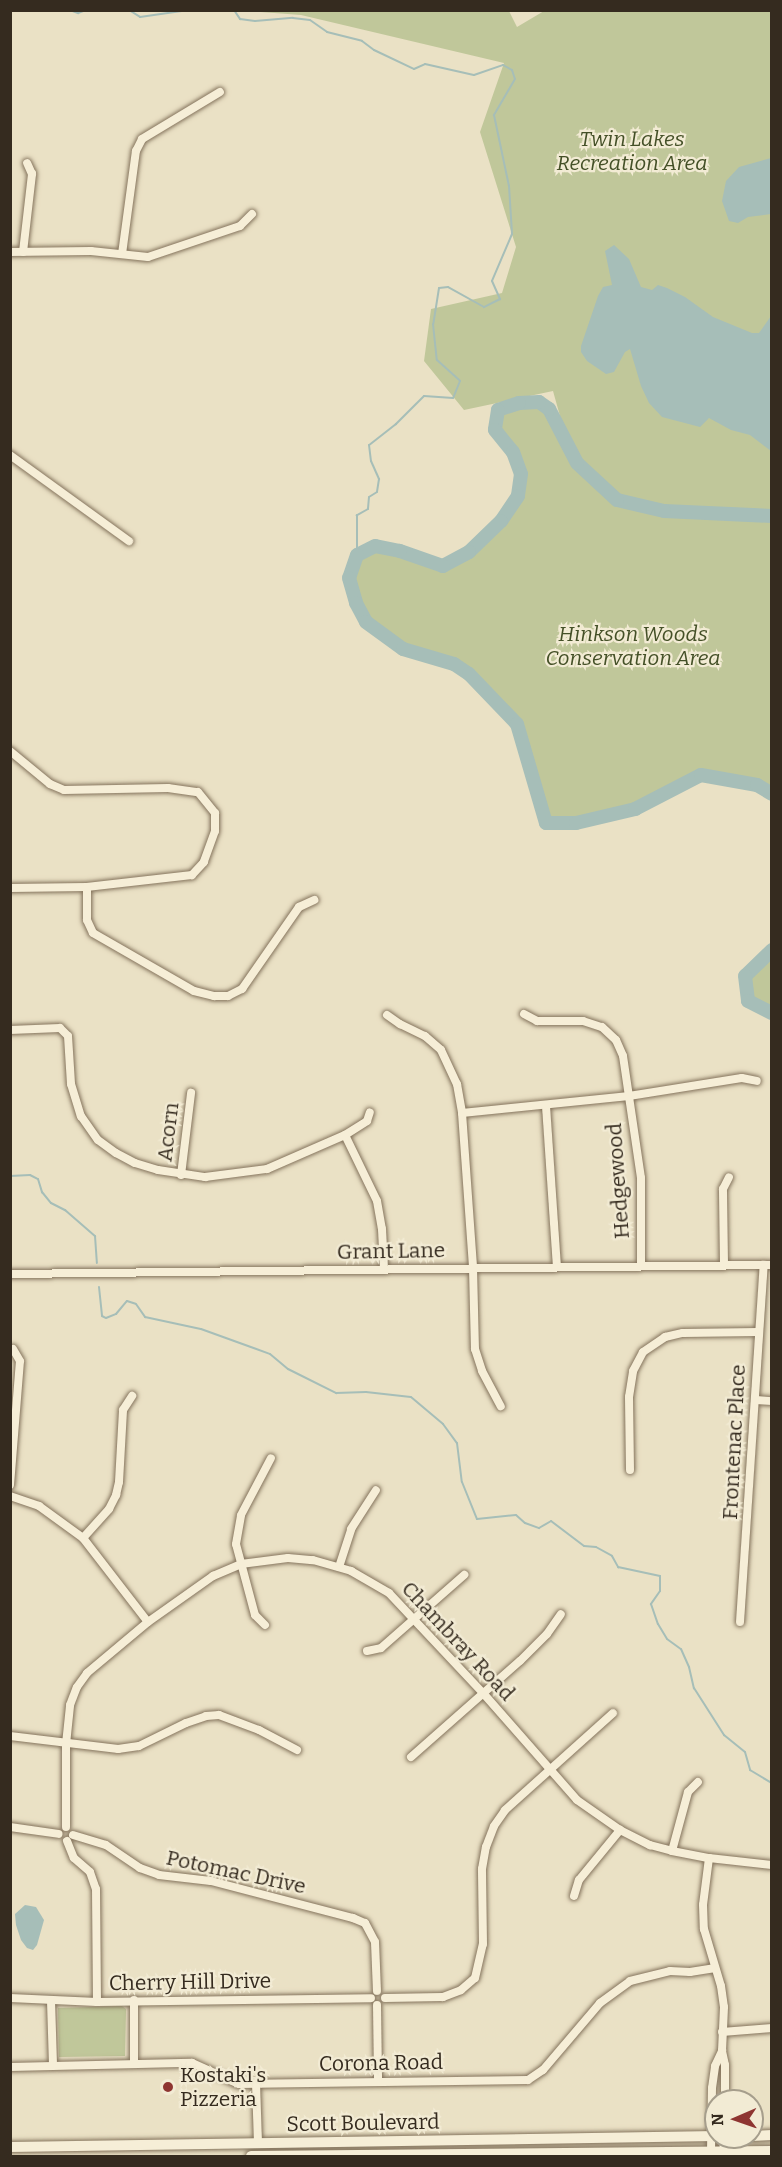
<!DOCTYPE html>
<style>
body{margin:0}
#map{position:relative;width:782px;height:2167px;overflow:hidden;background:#eae1c5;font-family:Bitter,serif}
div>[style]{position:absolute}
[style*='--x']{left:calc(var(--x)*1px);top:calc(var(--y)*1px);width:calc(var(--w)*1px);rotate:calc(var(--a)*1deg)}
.green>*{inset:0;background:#c0c79a}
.water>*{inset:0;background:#a6beb8}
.stream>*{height:2px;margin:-1px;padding:0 1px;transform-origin:1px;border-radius:1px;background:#a6beb8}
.river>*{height:14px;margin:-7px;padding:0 7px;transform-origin:7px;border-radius:7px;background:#a6beb8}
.roads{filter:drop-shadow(0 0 2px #84735c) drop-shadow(0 0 2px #84735c)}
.minor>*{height:8px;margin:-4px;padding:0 4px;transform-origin:4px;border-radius:4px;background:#f6eed7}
.secondary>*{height:10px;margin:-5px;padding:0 5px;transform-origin:5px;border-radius:5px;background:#f6eed7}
.dots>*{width:16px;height:16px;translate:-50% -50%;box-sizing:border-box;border:3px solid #f2ebd4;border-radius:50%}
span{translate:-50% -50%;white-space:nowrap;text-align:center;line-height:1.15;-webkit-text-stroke:4.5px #f2ebd4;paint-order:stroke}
.park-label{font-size:21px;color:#445027;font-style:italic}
.street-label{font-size:21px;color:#352b1f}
.poi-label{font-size:21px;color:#352b1f}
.left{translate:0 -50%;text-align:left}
.frame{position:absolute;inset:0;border:12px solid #352b1f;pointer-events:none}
.north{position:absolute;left:704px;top:2089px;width:60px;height:60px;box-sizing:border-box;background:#f2ebd4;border:2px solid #a69e8c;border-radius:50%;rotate:268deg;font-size:16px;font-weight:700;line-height:24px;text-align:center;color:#352b1f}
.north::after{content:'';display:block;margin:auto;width:21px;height:27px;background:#8e3531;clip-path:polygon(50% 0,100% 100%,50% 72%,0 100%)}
</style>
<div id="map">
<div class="green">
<i style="clip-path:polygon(249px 11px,509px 11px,517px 27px,544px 11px,771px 11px,772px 511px,747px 514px,771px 516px,771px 794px,757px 785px,701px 775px,635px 809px,576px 823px,546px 823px,517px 724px,469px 674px,454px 664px,403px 649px,366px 622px,356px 603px,349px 578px,357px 555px,375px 546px,400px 551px,443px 566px,469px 552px,501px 521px,518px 496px,521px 474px,513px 452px,495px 430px,498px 410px,519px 403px,539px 402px,549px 409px,577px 463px,589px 473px,567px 441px,553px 391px,464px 410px,424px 361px,431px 309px,502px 293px,516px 247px,480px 132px,504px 63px,301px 15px)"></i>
<i style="clip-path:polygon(771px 950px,771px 1013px,748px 1001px,745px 976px)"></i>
<i style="clip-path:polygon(122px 2006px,126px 2009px,125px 2056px,59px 2057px,58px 2008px)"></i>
</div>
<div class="water">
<i style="clip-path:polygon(771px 158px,771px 214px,748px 217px,738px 223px,729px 221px,722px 201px,726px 181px,739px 167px)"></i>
<i style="clip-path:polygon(614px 245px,629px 259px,641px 287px,652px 290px,658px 285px,667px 288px,685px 297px,713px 317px,752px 333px,759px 333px,771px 316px,771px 451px,750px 435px,731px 430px,709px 418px,700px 427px,662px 417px,649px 403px,641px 386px,630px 349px,625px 352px,614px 372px,606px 374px,587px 361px,581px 352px,581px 346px,598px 296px,603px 287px,612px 285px,605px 251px)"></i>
<i style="clip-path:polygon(25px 1905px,36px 1907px,44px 1920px,37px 1945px,33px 1950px,27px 1948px,21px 1940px,16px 1925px,15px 1914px)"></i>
</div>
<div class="stream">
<i style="--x:70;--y:10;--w:9;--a:21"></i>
<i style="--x:78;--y:13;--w:9;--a:-21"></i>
<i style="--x:129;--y:10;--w:13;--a:32"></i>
<i style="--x:140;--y:17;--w:49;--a:-8.1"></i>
<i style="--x:234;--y:10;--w:11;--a:56"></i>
<i style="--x:240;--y:19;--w:15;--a:8"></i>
<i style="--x:255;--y:21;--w:38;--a:-5"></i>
<i style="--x:293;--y:18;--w:17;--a:7"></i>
<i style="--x:310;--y:20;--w:21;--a:35"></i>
<i style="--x:327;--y:32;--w:36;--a:14"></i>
<i style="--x:362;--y:41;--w:15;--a:37"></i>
<i style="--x:374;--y:50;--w:44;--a:25.4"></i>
<i style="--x:414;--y:69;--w:12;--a:-24"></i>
<i style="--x:425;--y:64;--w:50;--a:12.7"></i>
<i style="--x:474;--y:75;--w:31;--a:-19"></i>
<i style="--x:503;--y:65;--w:10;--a:29"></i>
<i style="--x:512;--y:70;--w:9;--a:72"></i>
<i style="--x:515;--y:79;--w:42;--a:120.3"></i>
<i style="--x:494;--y:115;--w:73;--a:78.1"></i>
<i style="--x:509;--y:186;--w:48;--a:86.4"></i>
<i style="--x:512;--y:234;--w:51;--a:113.1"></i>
<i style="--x:492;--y:281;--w:20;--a:66"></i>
<i style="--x:500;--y:299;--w:18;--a:153"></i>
<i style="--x:484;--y:307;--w:41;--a:-150.9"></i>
<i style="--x:448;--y:287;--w:9;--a:174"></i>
<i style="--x:439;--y:288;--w:36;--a:99"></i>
<i style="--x:433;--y:324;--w:36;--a:84"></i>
<i style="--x:437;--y:360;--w:31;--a:42"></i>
<i style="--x:460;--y:381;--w:18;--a:112"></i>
<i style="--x:453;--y:398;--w:29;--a:-176"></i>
<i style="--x:424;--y:396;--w:40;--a:135"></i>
<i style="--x:396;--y:424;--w:34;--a:142"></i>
<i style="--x:369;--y:445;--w:16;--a:83"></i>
<i style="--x:371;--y:461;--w:20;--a:66"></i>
<i style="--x:379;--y:479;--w:13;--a:99"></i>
<i style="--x:377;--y:492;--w:9;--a:148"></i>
<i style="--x:369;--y:497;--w:12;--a:95"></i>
<i style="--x:368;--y:509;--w:13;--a:151"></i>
<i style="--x:357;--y:515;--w:40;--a:90"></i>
<i style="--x:10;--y:1176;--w:20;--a:-3"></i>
<i style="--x:30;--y:1175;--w:9;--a:27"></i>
<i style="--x:38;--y:1179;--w:14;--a:73"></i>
<i style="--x:42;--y:1192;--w:14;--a:51"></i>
<i style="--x:51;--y:1203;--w:16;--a:27"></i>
<i style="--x:65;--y:1210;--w:40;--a:41"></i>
<i style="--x:95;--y:1236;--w:27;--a:86"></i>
<i style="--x:99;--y:1287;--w:29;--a:84"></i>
<i style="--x:102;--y:1316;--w:4;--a:27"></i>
<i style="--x:106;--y:1318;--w:11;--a:-22"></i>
<i style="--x:116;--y:1314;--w:17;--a:-50"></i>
<i style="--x:127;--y:1301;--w:9;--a:18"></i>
<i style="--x:136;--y:1304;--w:16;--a:55"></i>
<i style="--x:145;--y:1317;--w:57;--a:12.1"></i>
<i style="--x:201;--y:1329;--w:73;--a:19.9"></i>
<i style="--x:270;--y:1354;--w:23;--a:40"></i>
<i style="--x:288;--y:1369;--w:54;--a:26.6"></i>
<i style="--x:336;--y:1393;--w:30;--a:-2"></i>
<i style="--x:366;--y:1392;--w:45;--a:6.3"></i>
<i style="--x:411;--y:1397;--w:42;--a:40.2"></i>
<i style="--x:443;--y:1424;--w:24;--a:54"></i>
<i style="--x:457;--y:1443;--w:39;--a:83"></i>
<i style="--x:462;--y:1482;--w:40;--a:68"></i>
<i style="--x:477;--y:1519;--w:39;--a:-6"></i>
<i style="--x:516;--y:1515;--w:12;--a:42"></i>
<i style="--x:525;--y:1523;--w:15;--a:20"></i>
<i style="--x:539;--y:1528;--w:14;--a:-30"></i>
<i style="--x:551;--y:1521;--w:41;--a:37.1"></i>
<i style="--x:584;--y:1546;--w:12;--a:5"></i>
<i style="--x:596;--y:1547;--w:18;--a:29"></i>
<i style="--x:612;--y:1556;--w:13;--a:61"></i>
<i style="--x:618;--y:1567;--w:43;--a:12.1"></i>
<i style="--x:660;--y:1576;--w:15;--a:90"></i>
<i style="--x:660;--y:1591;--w:16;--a:125"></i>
<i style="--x:651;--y:1604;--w:21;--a:71"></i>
<i style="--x:658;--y:1624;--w:17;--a:59"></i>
<i style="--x:667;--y:1639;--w:17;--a:36"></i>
<i style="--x:681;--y:1649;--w:20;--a:66"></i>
<i style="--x:689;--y:1667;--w:22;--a:77"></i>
<i style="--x:694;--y:1688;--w:56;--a:57.4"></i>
<i style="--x:724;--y:1735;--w:27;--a:39"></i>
<i style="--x:745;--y:1752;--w:19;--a:74"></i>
<i style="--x:750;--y:1770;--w:26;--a:31"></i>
</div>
<div class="river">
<i style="--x:772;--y:516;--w:108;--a:-177.3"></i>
<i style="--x:664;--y:511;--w:48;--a:-166.8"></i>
<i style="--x:617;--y:500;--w:54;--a:-137.2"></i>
<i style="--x:577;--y:463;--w:61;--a:-117.4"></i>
<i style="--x:549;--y:409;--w:12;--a:-145"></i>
<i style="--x:539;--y:402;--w:20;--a:177"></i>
<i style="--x:519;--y:403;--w:22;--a:162"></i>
<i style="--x:498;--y:410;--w:20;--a:99"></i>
<i style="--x:495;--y:430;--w:28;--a:51"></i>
<i style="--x:513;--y:452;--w:23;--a:70"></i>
<i style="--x:521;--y:474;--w:22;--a:98"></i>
<i style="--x:518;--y:496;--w:30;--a:124"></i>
<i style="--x:501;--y:521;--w:45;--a:135.9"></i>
<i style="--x:469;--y:552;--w:30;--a:152"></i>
<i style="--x:443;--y:566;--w:46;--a:-160.8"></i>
<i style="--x:400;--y:551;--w:25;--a:-169"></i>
<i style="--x:375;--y:546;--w:20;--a:153"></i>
<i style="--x:357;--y:555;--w:24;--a:109"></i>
<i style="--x:349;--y:578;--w:26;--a:74"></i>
<i style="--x:356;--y:603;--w:21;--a:62"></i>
<i style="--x:366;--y:622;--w:46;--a:36.1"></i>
<i style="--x:403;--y:649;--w:53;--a:16.4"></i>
<i style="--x:454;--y:664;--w:18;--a:34"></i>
<i style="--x:469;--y:674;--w:69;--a:46.2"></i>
<i style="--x:517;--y:724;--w:103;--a:73.7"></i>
<i style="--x:546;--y:823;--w:30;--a:0"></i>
<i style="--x:576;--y:823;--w:61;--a:-13.3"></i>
<i style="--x:635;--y:809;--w:74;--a:-27.3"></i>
<i style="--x:701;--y:775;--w:57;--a:10.1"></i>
<i style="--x:757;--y:785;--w:17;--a:31"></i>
<i style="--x:772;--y:950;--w:37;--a:136"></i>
<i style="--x:745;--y:976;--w:25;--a:83"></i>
<i style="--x:748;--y:1001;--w:27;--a:27"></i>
</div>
<div class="roads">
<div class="minor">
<i style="--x:10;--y:252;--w:81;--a:-0.7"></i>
<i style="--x:91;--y:251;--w:57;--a:6"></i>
<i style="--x:148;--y:257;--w:97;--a:-18.6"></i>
<i style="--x:240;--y:226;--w:17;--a:-45"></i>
<i style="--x:23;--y:252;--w:79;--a:-83.4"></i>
<i style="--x:32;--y:174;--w:12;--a:-114"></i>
<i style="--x:122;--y:254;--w:104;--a:-82.3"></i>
<i style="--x:136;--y:151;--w:13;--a:-63"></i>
<i style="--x:142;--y:139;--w:91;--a:-31.1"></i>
<i style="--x:10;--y:455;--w:147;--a:35.9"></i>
<i style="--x:10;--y:751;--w:52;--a:39.5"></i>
<i style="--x:50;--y:784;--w:15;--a:23"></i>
<i style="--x:64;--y:790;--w:104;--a:-1.1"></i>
<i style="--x:168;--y:788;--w:30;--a:8"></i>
<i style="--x:198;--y:792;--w:27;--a:51"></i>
<i style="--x:215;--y:813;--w:18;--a:90"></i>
<i style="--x:215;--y:831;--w:33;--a:110"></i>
<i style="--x:204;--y:862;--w:18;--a:133"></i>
<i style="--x:192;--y:875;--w:106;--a:173.5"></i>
<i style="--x:87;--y:887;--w:77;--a:179.3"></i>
<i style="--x:87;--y:887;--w:33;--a:90"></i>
<i style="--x:87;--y:920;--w:14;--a:65"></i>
<i style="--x:93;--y:933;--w:116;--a:29.9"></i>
<i style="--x:194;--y:991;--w:21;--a:14"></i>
<i style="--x:214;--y:996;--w:14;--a:0"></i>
<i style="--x:228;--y:996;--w:16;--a:-27"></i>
<i style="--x:242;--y:989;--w:100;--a:-55.2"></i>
<i style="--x:299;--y:907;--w:17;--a:-25"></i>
<i style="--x:524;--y:1014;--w:15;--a:28"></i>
<i style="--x:537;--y:1021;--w:46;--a:0"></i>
<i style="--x:583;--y:1021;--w:20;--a:18"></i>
<i style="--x:602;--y:1027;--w:19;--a:43"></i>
<i style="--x:616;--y:1040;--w:17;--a:66"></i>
<i style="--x:623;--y:1056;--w:123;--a:81.6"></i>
<i style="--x:641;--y:1178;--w:87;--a:90"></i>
<i style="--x:387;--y:1015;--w:16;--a:35"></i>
<i style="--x:400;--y:1024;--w:28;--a:26"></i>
<i style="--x:425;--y:1036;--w:21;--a:41"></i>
<i style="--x:441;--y:1050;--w:38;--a:65"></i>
<i style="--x:457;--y:1084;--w:29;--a:80"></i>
<i style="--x:462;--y:1113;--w:155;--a:85.9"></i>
<i style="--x:473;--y:1268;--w:81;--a:88.6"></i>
<i style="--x:475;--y:1349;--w:23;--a:72"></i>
<i style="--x:482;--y:1371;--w:40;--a:62"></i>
<i style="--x:10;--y:1030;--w:50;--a:-2.3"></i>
<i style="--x:60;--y:1028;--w:11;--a:45"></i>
<i style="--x:68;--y:1036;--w:48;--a:86.4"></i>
<i style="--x:71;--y:1084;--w:34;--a:73"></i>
<i style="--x:81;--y:1116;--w:29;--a:55"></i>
<i style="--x:98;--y:1140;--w:22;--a:36"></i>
<i style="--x:116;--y:1153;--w:21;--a:28"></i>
<i style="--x:135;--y:1163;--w:24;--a:17"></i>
<i style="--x:158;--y:1170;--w:48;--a:8.5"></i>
<i style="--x:205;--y:1177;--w:63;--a:-7.4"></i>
<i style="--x:267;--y:1169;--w:85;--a:-23.6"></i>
<i style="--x:345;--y:1135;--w:26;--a:-32"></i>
<i style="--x:367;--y:1121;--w:9;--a:-72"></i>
<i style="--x:546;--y:1106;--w:160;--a:86.1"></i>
<i style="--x:462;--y:1113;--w:168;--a:-5.8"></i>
<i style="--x:629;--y:1096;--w:114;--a:-9.1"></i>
<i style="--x:742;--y:1078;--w:15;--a:11"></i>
<i style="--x:345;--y:1135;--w:73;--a:64.1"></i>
<i style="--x:377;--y:1201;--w:28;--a:80"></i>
<i style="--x:382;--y:1229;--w:40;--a:87.1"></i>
<i style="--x:181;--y:1175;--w:83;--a:-83"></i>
<i style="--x:724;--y:1264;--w:75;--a:-90.8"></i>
<i style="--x:723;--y:1189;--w:13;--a:-63"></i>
<i style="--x:10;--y:1274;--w:762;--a:-0.68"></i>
<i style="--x:756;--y:1400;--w:16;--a:4"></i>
<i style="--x:630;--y:1470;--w:73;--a:-90.8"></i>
<i style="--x:629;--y:1397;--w:26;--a:-81"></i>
<i style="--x:633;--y:1371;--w:21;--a:-62"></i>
<i style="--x:643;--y:1352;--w:27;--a:-34"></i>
<i style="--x:665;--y:1337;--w:18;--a:-13"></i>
<i style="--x:683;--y:1333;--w:75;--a:-0.8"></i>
<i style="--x:10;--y:1485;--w:124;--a:-85.4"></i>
<i style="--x:20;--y:1361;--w:14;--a:-120"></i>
<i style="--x:10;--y:1496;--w:31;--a:19"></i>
<i style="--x:39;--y:1506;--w:54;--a:36"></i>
<i style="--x:83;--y:1538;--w:106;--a:52.3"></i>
<i style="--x:83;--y:1538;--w:39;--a:-48"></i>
<i style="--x:109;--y:1509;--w:16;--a:-63"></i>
<i style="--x:116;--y:1495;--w:13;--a:-77"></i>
<i style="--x:119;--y:1482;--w:72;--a:-86.8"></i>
<i style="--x:123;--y:1410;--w:17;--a:-57"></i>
<i style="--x:339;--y:1567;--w:40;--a:-72"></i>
<i style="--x:351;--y:1529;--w:46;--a:-57.3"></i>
<i style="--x:740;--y:1622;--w:358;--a:-86.2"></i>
<i style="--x:265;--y:1625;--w:14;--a:-135"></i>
<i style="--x:255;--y:1615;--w:73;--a:-105"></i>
<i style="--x:236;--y:1544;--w:29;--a:-80"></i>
<i style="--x:241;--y:1515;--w:64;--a:-62.2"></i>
<i style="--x:367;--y:1651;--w:14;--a:-12"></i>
<i style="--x:381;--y:1648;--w:111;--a:-41.3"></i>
<i style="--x:10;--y:1736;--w:109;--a:6.9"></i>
<i style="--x:118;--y:1749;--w:21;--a:-8"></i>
<i style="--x:139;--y:1746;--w:52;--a:-26.1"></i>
<i style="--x:186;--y:1723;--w:21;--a:-19"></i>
<i style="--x:206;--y:1716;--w:13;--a:-4"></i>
<i style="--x:219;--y:1715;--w:43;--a:20.6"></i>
<i style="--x:259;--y:1730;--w:43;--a:27.8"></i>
<i style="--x:411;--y:1757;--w:145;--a:-41.4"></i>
<i style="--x:520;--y:1661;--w:38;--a:-45"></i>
<i style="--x:547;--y:1634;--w:24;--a:-55"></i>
<i style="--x:10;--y:1827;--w:49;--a:8.1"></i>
<i style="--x:66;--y:1827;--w:83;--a:-90"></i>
<i style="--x:66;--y:1744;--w:39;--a:-84"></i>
<i style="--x:70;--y:1705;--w:19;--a:-69"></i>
<i style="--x:77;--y:1687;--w:17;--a:-54"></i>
<i style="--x:87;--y:1673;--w:80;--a:-39.9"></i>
<i style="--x:148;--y:1622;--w:80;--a:-35.3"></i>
<i style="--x:213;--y:1576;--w:30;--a:-23"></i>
<i style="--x:241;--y:1564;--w:47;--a:-7.3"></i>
<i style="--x:288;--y:1558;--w:25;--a:5"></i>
<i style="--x:313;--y:1560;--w:40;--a:16"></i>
<i style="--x:351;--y:1571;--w:44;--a:30.1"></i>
<i style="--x:389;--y:1593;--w:137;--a:46.8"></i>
<i style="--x:483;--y:1693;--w:142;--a:48.7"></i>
<i style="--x:577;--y:1800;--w:52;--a:34.9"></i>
<i style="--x:620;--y:1830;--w:34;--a:27"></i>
<i style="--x:650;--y:1845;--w:23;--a:15"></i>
<i style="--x:672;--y:1851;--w:38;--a:11"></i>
<i style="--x:709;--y:1858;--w:63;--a:6.3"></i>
<i style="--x:73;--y:1835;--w:34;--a:17"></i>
<i style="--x:106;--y:1845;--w:41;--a:34.1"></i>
<i style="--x:140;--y:1868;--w:20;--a:20"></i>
<i style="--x:159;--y:1875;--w:52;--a:6.6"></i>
<i style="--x:211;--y:1881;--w:147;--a:14.6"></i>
<i style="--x:353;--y:1918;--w:13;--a:23"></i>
<i style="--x:365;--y:1923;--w:21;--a:62"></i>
<i style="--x:375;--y:1942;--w:49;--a:87.7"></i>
<i style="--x:67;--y:1841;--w:18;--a:68"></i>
<i style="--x:74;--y:1858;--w:21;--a:41"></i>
<i style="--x:90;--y:1872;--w:18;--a:71"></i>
<i style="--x:96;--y:1889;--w:113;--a:89.5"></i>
<i style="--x:672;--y:1851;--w:61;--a:-74.8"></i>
<i style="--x:688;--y:1792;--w:14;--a:-45"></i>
<i style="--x:709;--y:1858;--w:47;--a:97.3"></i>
<i style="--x:703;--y:1905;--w:24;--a:88"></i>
<i style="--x:704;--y:1929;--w:59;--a:73.4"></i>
<i style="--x:721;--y:1986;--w:21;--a:82"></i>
<i style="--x:724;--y:2007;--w:44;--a:92.6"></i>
<i style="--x:722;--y:2051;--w:14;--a:78"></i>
<i style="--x:725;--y:2065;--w:36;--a:90"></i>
<i style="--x:574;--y:1896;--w:17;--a:-73"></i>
<i style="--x:579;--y:1880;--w:65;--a:-50.6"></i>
<i style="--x:10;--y:1998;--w:87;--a:2.6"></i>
<i style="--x:97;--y:2002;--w:274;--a:-0.8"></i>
<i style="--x:385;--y:1998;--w:58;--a:-1"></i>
<i style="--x:443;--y:1997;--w:19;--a:-21"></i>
<i style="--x:461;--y:1990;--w:18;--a:-41"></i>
<i style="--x:475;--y:1978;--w:35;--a:-77"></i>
<i style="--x:483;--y:1944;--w:75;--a:-90.8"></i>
<i style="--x:482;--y:1869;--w:22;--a:-80"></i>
<i style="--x:486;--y:1847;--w:22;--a:-69"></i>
<i style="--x:494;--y:1826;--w:19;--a:-55"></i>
<i style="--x:505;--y:1810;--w:145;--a:-41.9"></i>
<i style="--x:134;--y:2000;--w:64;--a:90"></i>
<i style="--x:51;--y:2001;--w:65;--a:88.2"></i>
<i style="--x:377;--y:2005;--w:76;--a:89.2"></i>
<i style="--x:722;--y:2032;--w:50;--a:-4.6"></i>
<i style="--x:10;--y:2067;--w:182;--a:-1.3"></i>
<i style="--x:192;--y:2063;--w:51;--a:24.1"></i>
<i style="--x:239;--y:2084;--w:289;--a:-0.8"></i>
<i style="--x:528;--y:2080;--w:18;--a:-34"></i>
<i style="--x:543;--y:2070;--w:88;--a:-49.6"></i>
<i style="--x:600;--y:2003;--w:37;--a:-36"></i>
<i style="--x:630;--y:1981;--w:41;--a:-14"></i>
<i style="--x:670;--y:1971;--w:20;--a:3"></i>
<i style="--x:690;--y:1972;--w:24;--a:-9"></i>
<i style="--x:256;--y:2083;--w:61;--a:88.1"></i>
<i style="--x:723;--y:2137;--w:15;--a:86"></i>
<i style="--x:711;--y:2152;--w:64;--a:-89.1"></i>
<i style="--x:712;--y:2088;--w:22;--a:-82"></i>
<i style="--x:715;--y:2066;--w:17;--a:-65"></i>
</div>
<div class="secondary">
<i style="--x:752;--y:2136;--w:20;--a:-3"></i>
<i style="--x:10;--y:2147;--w:706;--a:-0.89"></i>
<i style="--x:251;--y:2156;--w:521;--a:-0.55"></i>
</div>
</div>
<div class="dots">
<i style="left:168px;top:2087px;background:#8e3531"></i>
</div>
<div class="park-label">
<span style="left:632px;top:151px">Twin Lakes<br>Recreation Area</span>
<span style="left:633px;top:646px">Hinkson Woods<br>Conservation Area</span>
</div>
<div class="street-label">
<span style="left:168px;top:1132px;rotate:-83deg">Acorn</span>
<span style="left:618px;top:1181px;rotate:-94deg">Hedgewood</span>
<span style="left:391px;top:1251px;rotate:-1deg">Grant Lane</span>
<span style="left:734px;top:1442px;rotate:-87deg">Frontenac Place</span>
<span style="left:458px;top:1641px;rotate:47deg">Chambray Road</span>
<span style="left:236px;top:1872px;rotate:12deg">Potomac Drive</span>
<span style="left:190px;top:1982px;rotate:-1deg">Cherry Hill Drive</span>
<span style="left:381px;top:2063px;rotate:-1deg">Corona Road</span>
<span style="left:363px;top:2123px;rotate:-1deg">Scott Boulevard</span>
</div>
<div class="poi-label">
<span class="left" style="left:180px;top:2087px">Kostaki's<br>Pizzeria</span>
</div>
<div class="frame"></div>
<div class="north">N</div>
</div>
